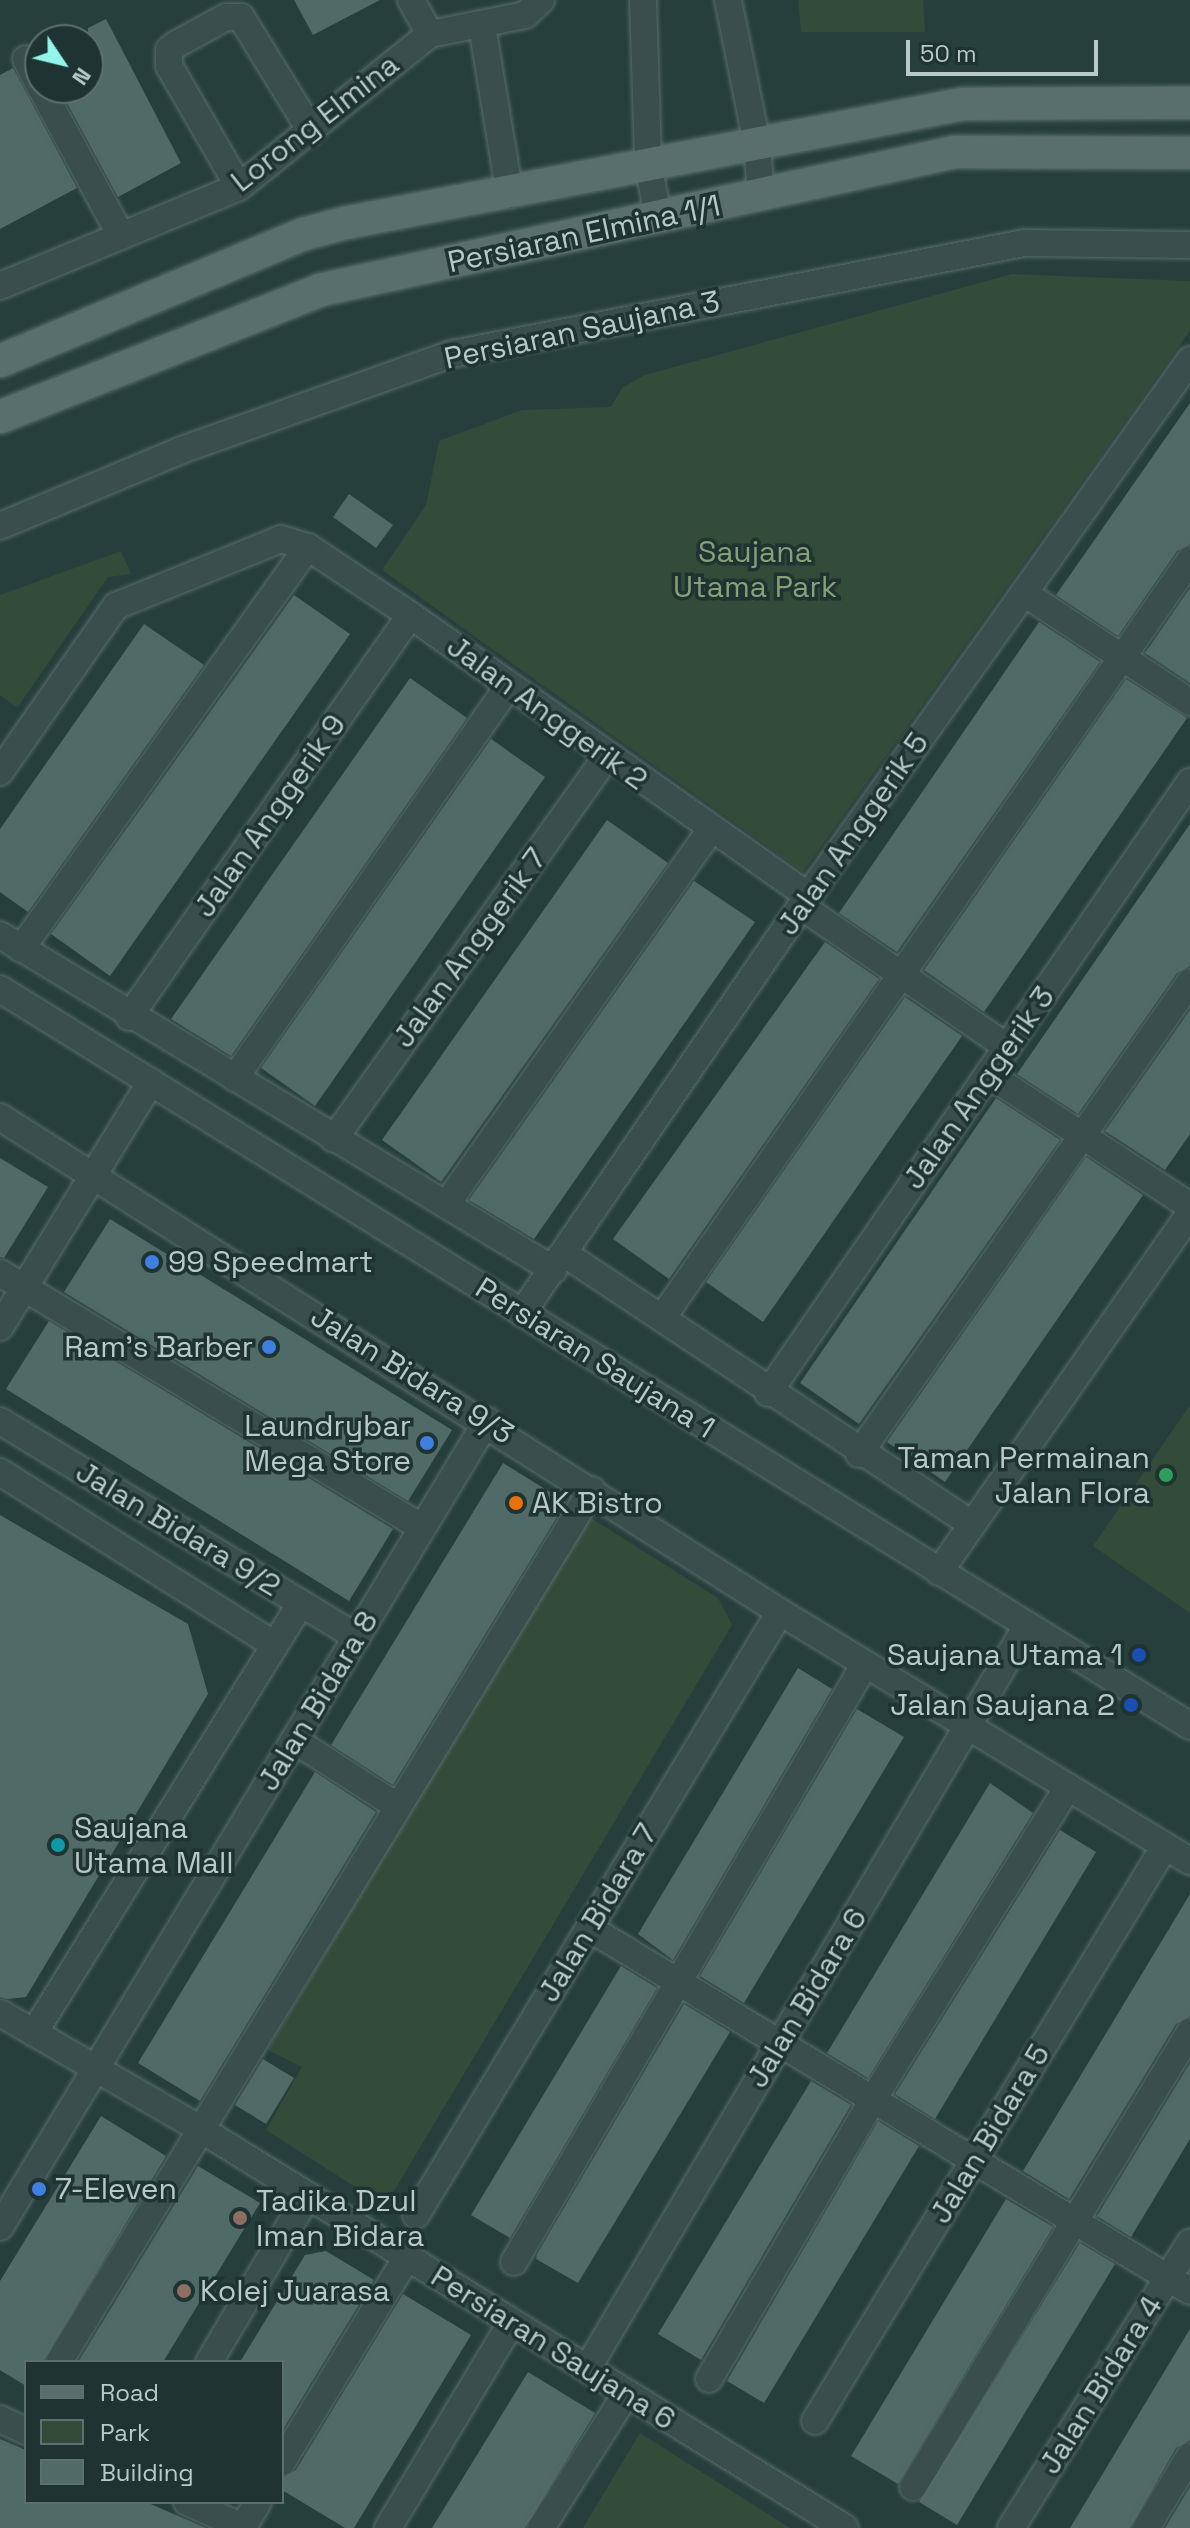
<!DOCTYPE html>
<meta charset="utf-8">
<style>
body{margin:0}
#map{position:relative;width:1190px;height:2528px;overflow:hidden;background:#263f3c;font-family:"Space Grotesk",sans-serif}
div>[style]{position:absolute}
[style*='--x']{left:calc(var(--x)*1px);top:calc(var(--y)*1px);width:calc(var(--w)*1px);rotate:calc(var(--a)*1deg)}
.green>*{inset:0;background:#334b39}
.building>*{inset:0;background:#506a67}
.roads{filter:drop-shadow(0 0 2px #586d6b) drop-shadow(0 0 2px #586d6b)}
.minor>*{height:26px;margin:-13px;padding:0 13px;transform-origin:13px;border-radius:13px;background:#3a4f4d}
.major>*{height:32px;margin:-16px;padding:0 16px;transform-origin:16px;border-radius:16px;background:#596f6c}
.dots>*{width:22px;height:22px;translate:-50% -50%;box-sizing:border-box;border:4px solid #1f3432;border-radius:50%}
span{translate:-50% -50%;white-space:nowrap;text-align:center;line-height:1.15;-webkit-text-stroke:7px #1f3432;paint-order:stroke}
.street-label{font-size:30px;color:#b7cac8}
.park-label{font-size:30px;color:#899f76}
.poi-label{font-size:30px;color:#b7cac8}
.left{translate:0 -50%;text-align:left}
.right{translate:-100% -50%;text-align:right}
.legend{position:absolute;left:24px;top:2360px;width:260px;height:144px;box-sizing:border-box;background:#1f3432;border:2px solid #5c706e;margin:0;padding:10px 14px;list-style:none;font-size:24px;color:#b7cac8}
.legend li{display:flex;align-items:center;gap:16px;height:40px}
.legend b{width:40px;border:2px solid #5c706e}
.north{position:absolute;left:24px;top:24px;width:80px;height:80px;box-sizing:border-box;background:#1f3432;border:2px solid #5c706e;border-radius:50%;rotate:125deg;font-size:22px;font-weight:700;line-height:32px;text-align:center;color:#b7cac8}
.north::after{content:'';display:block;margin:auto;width:28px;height:36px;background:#92f4eb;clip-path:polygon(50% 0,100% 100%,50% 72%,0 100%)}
.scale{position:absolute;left:906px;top:40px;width:192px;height:36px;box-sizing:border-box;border:4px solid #b7cac8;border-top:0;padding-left:10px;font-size:24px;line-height:28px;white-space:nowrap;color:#b7cac8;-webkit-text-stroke:6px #1f3432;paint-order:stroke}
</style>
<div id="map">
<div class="green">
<i style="clip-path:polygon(798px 0,923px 0,925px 32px,801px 32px)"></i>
<i style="clip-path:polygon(1012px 274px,1190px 281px,1190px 331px,803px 872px,382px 570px,426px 505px,439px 441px,522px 410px,611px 407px,622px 388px,645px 375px)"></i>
<i style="clip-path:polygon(121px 551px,131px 574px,108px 577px,17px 708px,0 695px,0 595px)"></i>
<i style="clip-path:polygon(1190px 1405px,1190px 1613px,1093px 1546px)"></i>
<i style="clip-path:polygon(586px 1515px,718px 1598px,732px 1625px,385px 2206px,266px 2130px,302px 2067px,268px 2050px)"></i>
<i style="clip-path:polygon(640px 2433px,790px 2528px,583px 2528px)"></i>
</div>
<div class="building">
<i style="clip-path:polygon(294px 0,380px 0,313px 35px)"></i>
<i style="clip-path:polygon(106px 19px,181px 163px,118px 197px,59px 88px,88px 88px,88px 28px)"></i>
<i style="clip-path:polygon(13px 68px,77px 188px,0 229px,0 75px)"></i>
<i style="clip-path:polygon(1190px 403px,1190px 544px,1177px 551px,1118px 636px,1056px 595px)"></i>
<i style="clip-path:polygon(349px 494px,393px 525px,376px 548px,333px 517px)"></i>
<i style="clip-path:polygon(1190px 588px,1190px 683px,1145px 653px)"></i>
<i style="clip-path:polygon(294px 595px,350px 634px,110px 976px,51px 934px)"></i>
<i style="clip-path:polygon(1039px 622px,1100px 662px,897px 952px,839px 913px)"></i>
<i style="clip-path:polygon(144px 624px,204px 665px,28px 912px,0 892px,0 829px)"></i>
<i style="clip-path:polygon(410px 678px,467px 718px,231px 1056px,171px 1019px)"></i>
<i style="clip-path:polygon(1126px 679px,1187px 718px,984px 1012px,924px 970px)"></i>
<i style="clip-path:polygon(491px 739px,545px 777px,315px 1106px,261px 1068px)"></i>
<i style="clip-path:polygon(607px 820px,668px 863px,441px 1182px,382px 1140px)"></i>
<i style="clip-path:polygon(1190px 824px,1190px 966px,1177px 973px,1078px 1114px,1017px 1074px)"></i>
<i style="clip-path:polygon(694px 881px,755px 922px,534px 1239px,469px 1200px)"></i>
<i style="clip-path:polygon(825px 942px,879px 979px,669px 1279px,613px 1239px)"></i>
<i style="clip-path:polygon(905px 997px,962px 1036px,763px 1322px,706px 1282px)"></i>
<i style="clip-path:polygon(1190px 1010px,1190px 1134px,1165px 1170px,1105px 1131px)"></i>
<i style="clip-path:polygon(996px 1098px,1060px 1140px,859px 1424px,800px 1383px)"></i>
<i style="clip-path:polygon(1086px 1157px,1143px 1195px,945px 1482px,887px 1442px)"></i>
<i style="clip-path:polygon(0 1158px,48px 1187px,4px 1258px,0 1257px)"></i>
<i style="clip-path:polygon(110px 1219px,452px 1430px,408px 1501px,64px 1292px)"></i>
<i style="clip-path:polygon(49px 1321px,393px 1529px,349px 1601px,6px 1389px)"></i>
<i style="clip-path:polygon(503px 1463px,566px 1502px,393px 1785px,331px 1745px)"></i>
<i style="clip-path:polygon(0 1515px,188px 1624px,208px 1694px,26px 1997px,7px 1999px,0 1997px)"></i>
<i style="clip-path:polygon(798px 1668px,832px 1689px,673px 1960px,638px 1934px)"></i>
<i style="clip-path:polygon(857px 1709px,904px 1737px,744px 2003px,700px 1976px)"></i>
<i style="clip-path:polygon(315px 1772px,376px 1812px,200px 2101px,138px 2063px)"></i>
<i style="clip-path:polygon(990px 1783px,1033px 1813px,868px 2078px,827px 2053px)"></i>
<i style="clip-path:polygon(1060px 1830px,1096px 1852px,935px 2119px,895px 2094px)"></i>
<i style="clip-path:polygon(1190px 1894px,1190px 2016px,1176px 2024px,1069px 2199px,1023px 2171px)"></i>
<i style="clip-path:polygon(621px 1966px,657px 1988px,510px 2238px,471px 2215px)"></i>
<i style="clip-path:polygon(684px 2004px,730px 2032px,578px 2283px,536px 2259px,537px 2254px)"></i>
<i style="clip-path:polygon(263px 2059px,294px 2078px,266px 2124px,235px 2105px)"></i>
<i style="clip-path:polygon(1190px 2063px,1190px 2139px,1131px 2237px,1097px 2216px)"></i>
<i style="clip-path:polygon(811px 2081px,851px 2105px,701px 2360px,658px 2334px)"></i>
<i style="clip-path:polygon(101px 2116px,166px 2156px,43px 2362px,26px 2362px,26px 2386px,0 2370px,0 2281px)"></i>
<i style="clip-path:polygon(878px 2121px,919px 2146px,764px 2403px,727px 2381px)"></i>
<i style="clip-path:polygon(198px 2166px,260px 2203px,163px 2362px,78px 2362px)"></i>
<i style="clip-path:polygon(1006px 2199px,1053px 2227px,898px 2484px,851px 2456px)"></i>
<i style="clip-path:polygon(1080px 2243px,1115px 2264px,957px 2525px,919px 2502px)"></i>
<i style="clip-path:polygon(326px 2251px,374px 2280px,282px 2431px,282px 2362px,240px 2362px,305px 2255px)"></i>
<i style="clip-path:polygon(403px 2294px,471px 2335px,354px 2528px,345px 2528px,282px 2490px,282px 2478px,296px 2470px)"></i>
<i style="clip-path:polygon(1190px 2329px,1190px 2440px,1176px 2448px,1130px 2528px,1070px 2528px)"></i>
<i style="clip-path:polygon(528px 2372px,595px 2413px,525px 2528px,432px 2528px)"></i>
<i style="clip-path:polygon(0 2439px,26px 2450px,26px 2502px,146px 2502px,206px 2528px,0 2528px)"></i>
<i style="clip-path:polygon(1190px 2487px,1190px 2528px,1165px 2528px)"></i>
</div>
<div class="roads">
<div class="minor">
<i style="--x:411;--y:0;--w:39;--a:61"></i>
<i style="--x:643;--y:0;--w:162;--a:88.2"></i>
<i style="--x:648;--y:162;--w:57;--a:79.9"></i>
<i style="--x:728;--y:0;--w:147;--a:78.6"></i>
<i style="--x:757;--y:144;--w:52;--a:85.6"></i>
<i style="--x:482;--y:26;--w:171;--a:80.6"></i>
<i style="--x:26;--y:59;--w:30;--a:63"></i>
<i style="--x:41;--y:88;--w:168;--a:61.6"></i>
<i style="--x:239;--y:187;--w:140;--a:-120"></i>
<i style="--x:169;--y:66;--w:16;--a:-90"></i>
<i style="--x:169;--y:50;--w:8;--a:-40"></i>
<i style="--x:175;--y:45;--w:58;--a:-28.8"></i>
<i style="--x:226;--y:17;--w:15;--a:0"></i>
<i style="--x:241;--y:17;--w:134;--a:58.4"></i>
<i style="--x:0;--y:286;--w:259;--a:-22.5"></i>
<i style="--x:239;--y:187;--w:245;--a:-38.7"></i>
<i style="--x:430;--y:34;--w:97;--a:-11.3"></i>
<i style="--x:525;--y:15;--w:22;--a:-43"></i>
<i style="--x:0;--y:526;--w:197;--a:-22.7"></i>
<i style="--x:182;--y:450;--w:287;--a:-19.6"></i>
<i style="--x:452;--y:354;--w:583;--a:-10.98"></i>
<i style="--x:1024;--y:243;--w:166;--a:0.7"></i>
<i style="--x:1024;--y:593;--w:199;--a:33.3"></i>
<i style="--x:0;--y:772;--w:203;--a:-55.1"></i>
<i style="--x:116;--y:606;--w:178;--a:-22.1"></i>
<i style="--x:281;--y:539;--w:28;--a:17"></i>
<i style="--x:308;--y:547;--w:123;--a:33.7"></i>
<i style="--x:410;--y:615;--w:487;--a:35.2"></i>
<i style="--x:801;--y:906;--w:250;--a:34.4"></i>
<i style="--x:0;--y:935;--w:647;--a:31.16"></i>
<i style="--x:21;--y:949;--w:494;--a:-54.5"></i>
<i style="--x:0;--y:989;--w:1400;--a:31.77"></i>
<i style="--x:129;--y:1017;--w:490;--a:-55"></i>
<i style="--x:988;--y:1074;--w:241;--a:33.2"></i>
<i style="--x:235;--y:1078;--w:479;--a:-55.1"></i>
<i style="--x:0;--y:1117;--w:924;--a:32.4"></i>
<i style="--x:780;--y:1612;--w:480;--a:31.3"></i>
<i style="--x:334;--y:1139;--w:470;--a:-54.5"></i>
<i style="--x:446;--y:1205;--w:460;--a:-54.8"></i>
<i style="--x:565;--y:1254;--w:486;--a:33.6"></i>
<i style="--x:0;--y:1273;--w:493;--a:31.1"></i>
<i style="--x:522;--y:1313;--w:506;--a:-55.56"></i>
<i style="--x:808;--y:896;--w:658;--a:-54.52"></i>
<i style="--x:662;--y:1318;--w:924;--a:-55.14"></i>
<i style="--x:0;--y:1327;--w:288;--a:-58.4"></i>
<i style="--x:768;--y:1393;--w:743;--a:-55.37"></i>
<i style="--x:0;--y:1421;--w:416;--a:31.2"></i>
<i style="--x:859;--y:1454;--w:576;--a:-54.96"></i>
<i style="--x:0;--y:1472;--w:325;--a:32.2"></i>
<i style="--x:939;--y:1572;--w:438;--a:-55"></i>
<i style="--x:294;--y:1740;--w:122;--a:32.7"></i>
<i style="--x:589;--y:1928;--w:702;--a:31.13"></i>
<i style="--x:0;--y:2013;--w:233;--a:30.1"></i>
<i style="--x:202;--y:2130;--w:756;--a:31.76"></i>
<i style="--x:34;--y:2033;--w:506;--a:-58.16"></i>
<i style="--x:416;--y:2215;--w:704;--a:-58.88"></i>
<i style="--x:0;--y:2227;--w:942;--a:-58.86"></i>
<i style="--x:514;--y:2262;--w:693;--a:-59.59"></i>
<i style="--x:59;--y:2362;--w:1022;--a:-58.57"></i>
<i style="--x:209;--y:2362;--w:193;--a:-59.4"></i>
<i style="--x:587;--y:2369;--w:864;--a:-59.37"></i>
<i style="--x:709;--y:2379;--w:324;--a:-59.6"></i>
<i style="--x:873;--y:2099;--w:368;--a:-58"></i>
<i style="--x:0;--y:2419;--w:29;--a:25"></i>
<i style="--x:815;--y:2421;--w:673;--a:-58.67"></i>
<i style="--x:282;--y:2462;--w:240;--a:-58.6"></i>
<i style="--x:913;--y:2487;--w:533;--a:-58.67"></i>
<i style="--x:187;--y:2502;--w:64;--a:24.1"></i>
<i style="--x:243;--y:2527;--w:29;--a:-59"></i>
<i style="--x:388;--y:2528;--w:240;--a:-59"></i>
<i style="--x:541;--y:2528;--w:159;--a:-57.6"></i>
<i style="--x:1011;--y:2528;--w:337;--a:-57.9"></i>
<i style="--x:1146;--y:2528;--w:84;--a:-58.6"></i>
</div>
<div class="major">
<i style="--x:0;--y:361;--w:329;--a:-22.7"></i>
<i style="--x:304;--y:234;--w:42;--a:-15"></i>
<i style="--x:345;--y:223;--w:629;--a:-10.9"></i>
<i style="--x:963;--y:104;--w:227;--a:-0.3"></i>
<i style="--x:0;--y:417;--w:344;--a:-21.6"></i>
<i style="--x:320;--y:290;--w:650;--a:-12.26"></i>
<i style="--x:955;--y:152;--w:235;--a:0.2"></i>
</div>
</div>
<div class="dots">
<i style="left:152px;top:1262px;background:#3f7fe0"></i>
<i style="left:269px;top:1347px;background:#3f7fe0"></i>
<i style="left:427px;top:1443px;background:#3f7fe0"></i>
<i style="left:1166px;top:1475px;background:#2e9e5b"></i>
<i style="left:516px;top:1503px;background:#e8710a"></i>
<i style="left:1139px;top:1655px;background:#1a4fb4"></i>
<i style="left:1131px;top:1705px;background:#1a4fb4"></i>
<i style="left:58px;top:1845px;background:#0f9aa8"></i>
<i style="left:39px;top:2189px;background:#3f7fe0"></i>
<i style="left:240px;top:2218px;background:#8d6e63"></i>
<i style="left:184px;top:2291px;background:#8d6e63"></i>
</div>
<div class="street-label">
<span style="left:315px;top:123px;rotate:-38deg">Lorong Elmina</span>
<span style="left:584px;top:234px;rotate:-12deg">Persiaran Elmina 1/1</span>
<span style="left:582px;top:330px;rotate:-12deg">Persiaran Saujana 3</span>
<span style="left:547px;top:713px;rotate:36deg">Jalan Anggerik 2</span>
<span style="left:270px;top:816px;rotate:-55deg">Jalan Anggerik 9</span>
<span style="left:853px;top:834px;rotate:-55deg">Jalan Anggerik 5</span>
<span style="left:470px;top:948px;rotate:-54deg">Jalan Anggerik 7</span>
<span style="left:979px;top:1088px;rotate:-55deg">Jalan Anggerik 3</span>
<span style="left:595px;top:1358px;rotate:32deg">Persiaran Saujana 1</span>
<span style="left:412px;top:1375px;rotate:32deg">Jalan Bidara 9/3</span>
<span style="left:178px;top:1529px;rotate:31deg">Jalan Bidara 9/2</span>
<span style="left:318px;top:1701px;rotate:-59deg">Jalan Bidara 8</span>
<span style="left:598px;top:1913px;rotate:-59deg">Jalan Bidara 7</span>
<span style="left:807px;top:1998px;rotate:-59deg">Jalan Bidara 6</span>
<span style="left:990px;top:2134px;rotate:-59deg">Jalan Bidara 5</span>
<span style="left:553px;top:2348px;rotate:32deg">Persiaran Saujana 6</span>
<span style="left:1101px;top:2385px;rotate:-58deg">Jalan Bidara 4</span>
</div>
<div class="park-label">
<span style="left:755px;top:569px">Saujana<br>Utama Park</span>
</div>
<div class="poi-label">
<span class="left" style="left:168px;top:1262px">99 Speedmart</span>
<span class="right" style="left:253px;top:1347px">Ram’s Barber</span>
<span class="right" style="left:411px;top:1443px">Laundrybar<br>Mega Store</span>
<span class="right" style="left:1150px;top:1475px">Taman Permainan<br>Jalan Flora</span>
<span class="left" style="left:532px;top:1503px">AK Bistro</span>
<span class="right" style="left:1123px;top:1655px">Saujana Utama 1</span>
<span class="right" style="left:1115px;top:1705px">Jalan Saujana 2</span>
<span class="left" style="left:74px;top:1845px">Saujana<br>Utama Mall</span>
<span class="left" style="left:55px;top:2189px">7-Eleven</span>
<span class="left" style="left:256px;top:2218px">Tadika Dzul<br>Iman Bidara</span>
<span class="left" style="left:200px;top:2291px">Kolej Juarasa</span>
</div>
<ul class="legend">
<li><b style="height:10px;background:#596f6c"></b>Road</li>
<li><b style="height:22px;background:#334b39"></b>Park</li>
<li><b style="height:22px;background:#506a67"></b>Building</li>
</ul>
<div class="north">N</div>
<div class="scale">50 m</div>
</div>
